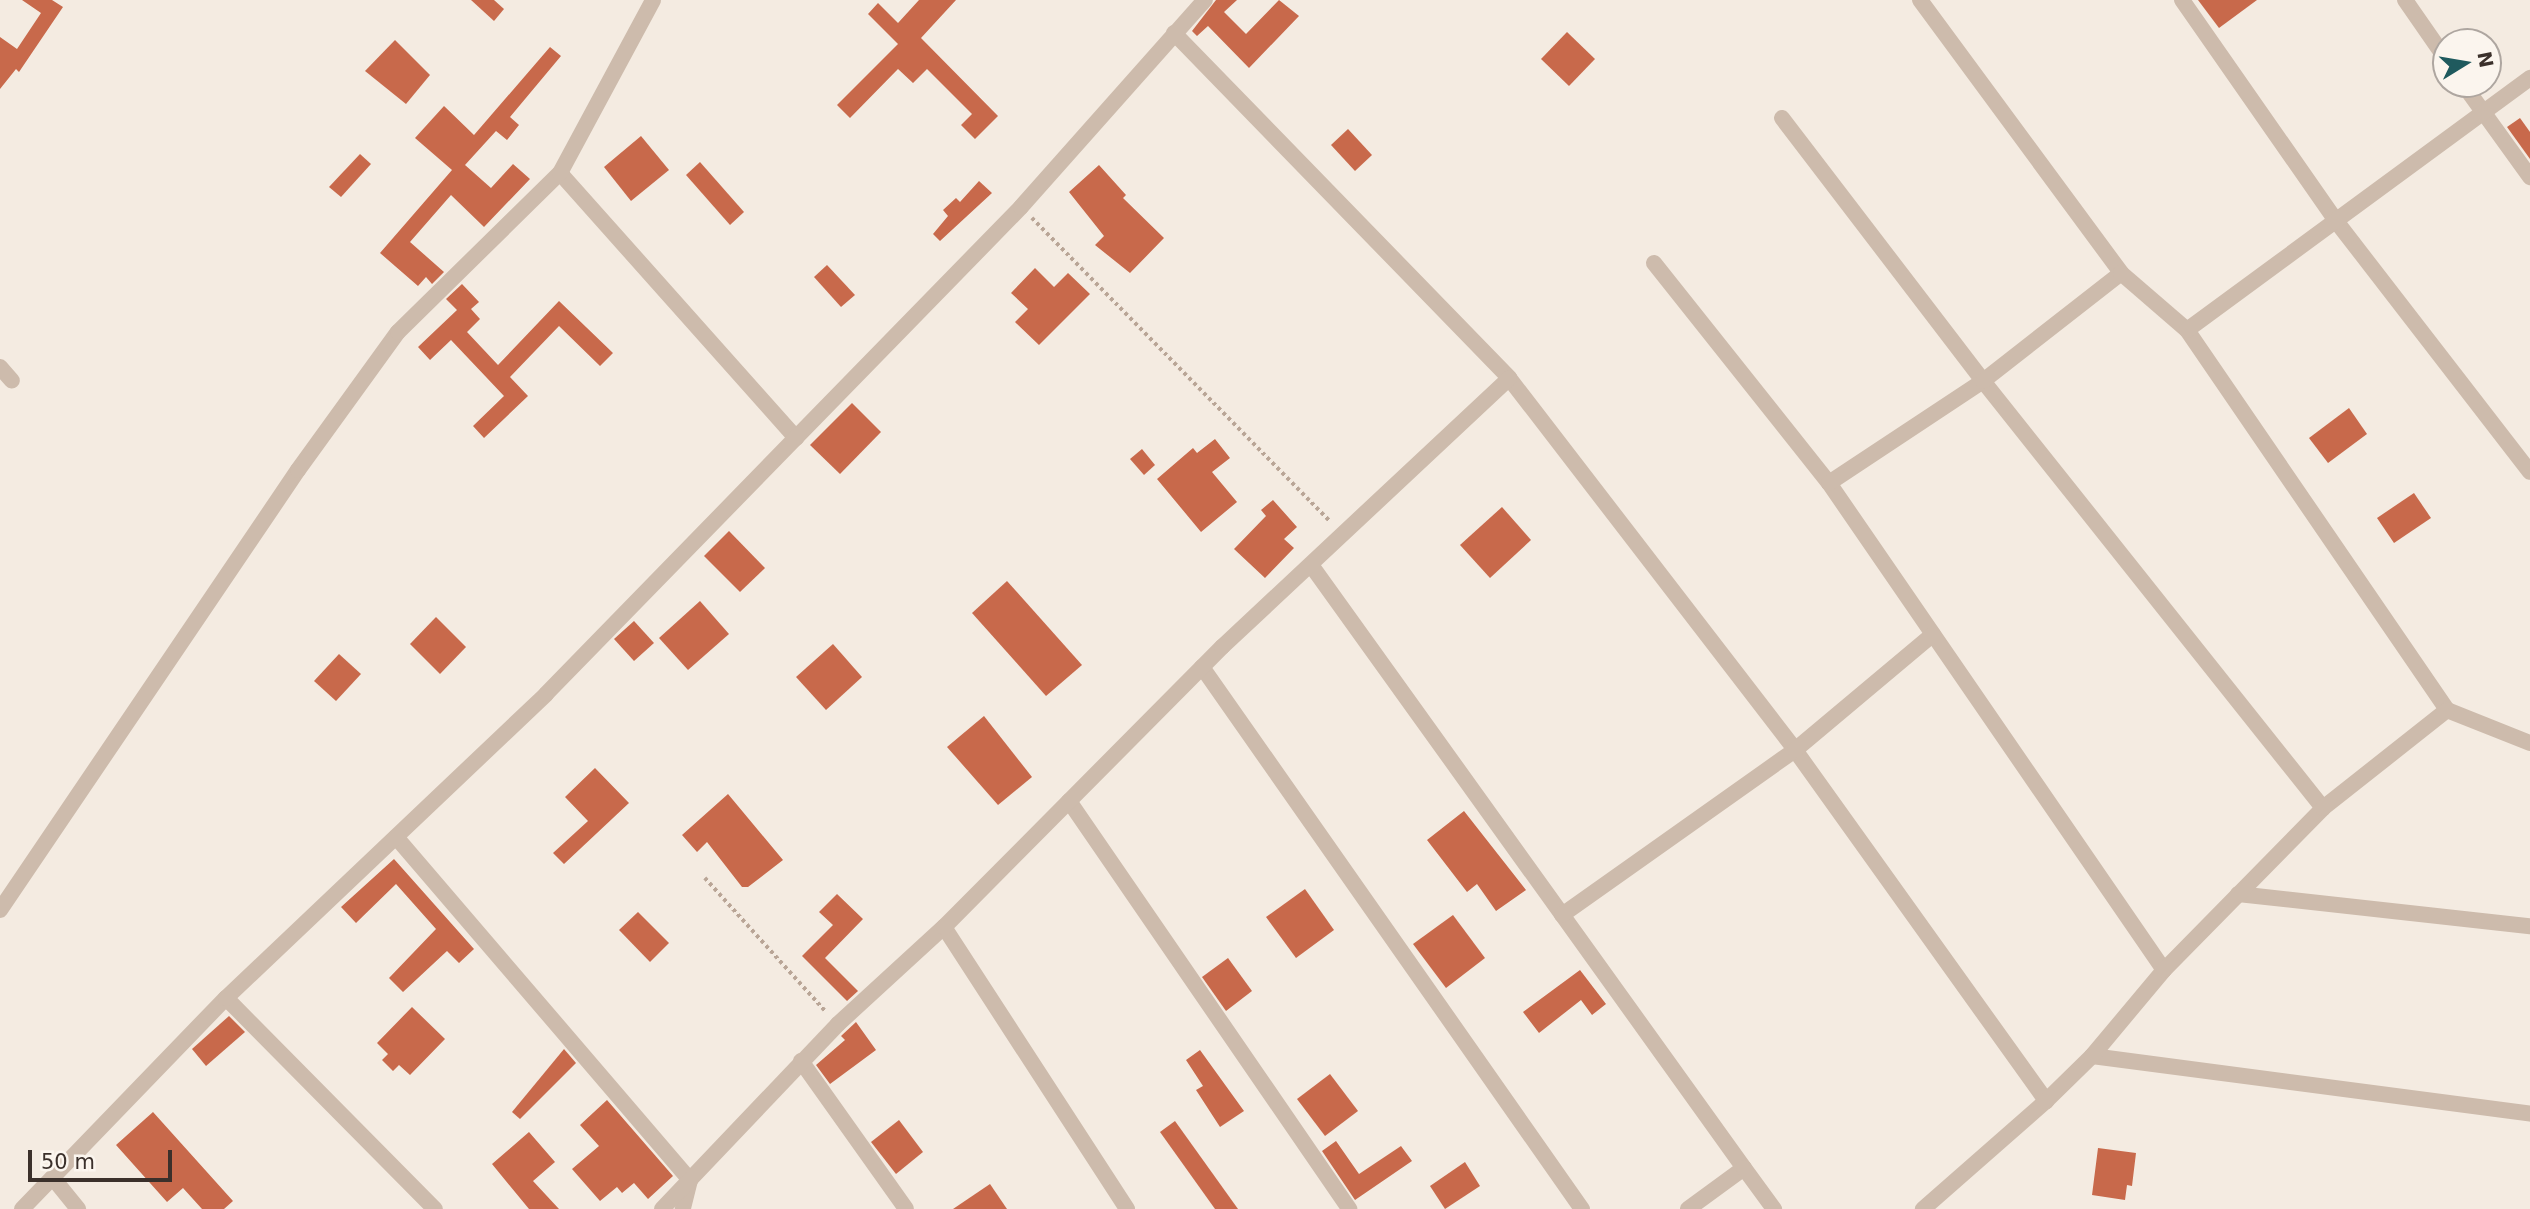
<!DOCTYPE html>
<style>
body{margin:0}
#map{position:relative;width:2530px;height:1209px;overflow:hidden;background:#f4ebe1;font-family:"DejaVu Sans",sans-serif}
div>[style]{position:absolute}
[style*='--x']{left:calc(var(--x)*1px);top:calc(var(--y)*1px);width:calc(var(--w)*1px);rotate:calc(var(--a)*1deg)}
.building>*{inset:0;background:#c8694b}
.path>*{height:3.5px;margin-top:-1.75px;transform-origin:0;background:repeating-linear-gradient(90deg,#b9a596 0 3.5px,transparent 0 7px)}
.minor>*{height:16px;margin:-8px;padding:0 8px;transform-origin:8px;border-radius:8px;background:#cdbbac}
span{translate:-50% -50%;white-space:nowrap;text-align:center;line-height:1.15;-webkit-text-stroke:6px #fbf5ee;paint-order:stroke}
.north{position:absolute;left:2432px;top:28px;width:70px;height:70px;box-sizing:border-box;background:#fbf5ee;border:2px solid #aea6a0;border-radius:50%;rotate:79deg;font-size:19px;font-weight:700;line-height:28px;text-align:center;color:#3b302b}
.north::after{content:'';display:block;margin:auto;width:24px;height:32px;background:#1f5a5e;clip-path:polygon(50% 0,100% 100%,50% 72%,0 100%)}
.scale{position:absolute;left:28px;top:1150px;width:144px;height:32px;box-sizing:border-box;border:4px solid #3b302b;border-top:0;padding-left:9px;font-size:21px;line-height:24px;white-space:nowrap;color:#3b302b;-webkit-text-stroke:5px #fbf5ee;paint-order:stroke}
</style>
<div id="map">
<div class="building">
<i style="clip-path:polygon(22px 0,52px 0,63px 7px,19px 72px,16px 69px,0 89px,0 37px,17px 49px,41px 13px)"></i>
<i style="clip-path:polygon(471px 0,494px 0,504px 9px,494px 21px)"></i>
<i style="clip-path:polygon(919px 0,956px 0,921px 38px,998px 116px,975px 139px,961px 125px,972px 114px,927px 69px,913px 83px,898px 69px,850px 118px,837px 105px,898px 44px,868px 14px,878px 3px,898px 23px)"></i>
<i style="clip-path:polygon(1216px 0,1237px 0,1224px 12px,1246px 34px,1279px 0,1299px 16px,1249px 68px,1208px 26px,1197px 36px,1192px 31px)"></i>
<i style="clip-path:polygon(2198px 0,2257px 0,2219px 28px)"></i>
<i style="clip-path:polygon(1567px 32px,1595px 59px,1569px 86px,1541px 59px)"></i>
<i style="clip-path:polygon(395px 40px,430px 75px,406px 104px,365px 71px)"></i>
<i style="clip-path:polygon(550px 47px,561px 56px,510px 117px,519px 125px,507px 140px,496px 131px,465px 165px,491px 188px,513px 164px,530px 179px,484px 227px,451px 195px,410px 242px,444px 272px,432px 284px,426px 277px,418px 286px,380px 253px,452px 170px,415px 138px,444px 106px,474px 135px)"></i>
<i style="clip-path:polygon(2520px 118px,2530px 132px,2530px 159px,2507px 127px)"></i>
<i style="clip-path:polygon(1348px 129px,1372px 155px,1355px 171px,1331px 145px)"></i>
<i style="clip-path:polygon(641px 136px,669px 170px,631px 201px,604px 167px)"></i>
<i style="clip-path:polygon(360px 154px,371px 164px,341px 197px,329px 187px)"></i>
<i style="clip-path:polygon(700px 162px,744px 212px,730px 225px,686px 175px)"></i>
<i style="clip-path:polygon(1099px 165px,1126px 195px,1123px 198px,1164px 238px,1130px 273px,1095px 245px,1104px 236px,1069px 192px)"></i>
<i style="clip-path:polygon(979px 181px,992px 193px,940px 241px,933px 234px,948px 216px,943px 210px,956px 198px,960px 202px)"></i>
<i style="clip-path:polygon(827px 265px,855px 295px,841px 307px,814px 277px)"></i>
<i style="clip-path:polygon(1035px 268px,1054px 287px,1068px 273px,1090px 294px,1039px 345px,1015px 322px,1028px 309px,1011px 293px)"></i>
<i style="clip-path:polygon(462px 284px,479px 302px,471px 309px,480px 319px,467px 332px,498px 365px,559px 301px,613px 353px,600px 366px,559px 326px,510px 377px,528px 396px,484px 438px,473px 426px,504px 396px,451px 340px,430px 360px,418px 347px,457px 310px,446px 299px)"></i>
<i style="clip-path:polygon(852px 403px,881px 432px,840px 474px,810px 445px)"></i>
<i style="clip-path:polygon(2349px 408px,2367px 434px,2328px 463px,2309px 438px)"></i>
<i style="clip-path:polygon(1215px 439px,1230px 458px,1212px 472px,1237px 502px,1201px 532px,1157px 479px,1193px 448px,1197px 453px)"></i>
<i style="clip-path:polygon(1142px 449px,1155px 465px,1144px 475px,1130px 459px)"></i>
<i style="clip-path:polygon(2414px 493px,2431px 518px,2394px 543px,2377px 518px)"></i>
<i style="clip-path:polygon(1273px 500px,1297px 527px,1284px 539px,1294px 548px,1265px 578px,1234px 549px,1266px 516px,1261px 510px)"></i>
<i style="clip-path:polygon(1502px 507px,1531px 540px,1490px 578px,1460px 545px)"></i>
<i style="clip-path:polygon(729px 531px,765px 568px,740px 592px,704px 556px)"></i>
<i style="clip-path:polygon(1007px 581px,1082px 665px,1046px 696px,972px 613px)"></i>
<i style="clip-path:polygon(700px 601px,729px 634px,688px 670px,659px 638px)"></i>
<i style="clip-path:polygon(436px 617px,466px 647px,440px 674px,410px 644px)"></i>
<i style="clip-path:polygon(634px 621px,654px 643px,634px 661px,614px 639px)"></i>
<i style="clip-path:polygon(833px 644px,862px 677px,826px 710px,796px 677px)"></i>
<i style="clip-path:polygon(339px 654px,361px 674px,336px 701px,314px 681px)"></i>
<i style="clip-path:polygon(984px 716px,1032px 777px,998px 805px,947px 747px)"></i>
<i style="clip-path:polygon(595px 768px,629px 803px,564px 864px,553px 853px,588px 821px,565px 797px)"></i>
<i style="clip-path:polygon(728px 794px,783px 860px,748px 887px,742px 887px,707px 842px,697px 852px,682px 835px)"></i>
<i style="clip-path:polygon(1464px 811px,1526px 890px,1496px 911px,1477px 884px,1467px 892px,1427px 840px)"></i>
<i style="clip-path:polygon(394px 859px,474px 949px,459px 963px,447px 951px,403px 992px,389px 978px,436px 929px,396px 884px,356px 923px,341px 907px)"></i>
<i style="clip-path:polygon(1305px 889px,1334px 930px,1296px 958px,1266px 917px)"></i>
<i style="clip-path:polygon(837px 894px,863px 919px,825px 958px,858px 991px,847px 1001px,802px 956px,833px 925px,819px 912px)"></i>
<i style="clip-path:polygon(638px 912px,669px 943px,650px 962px,619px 930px)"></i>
<i style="clip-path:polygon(1453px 915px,1485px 958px,1446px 988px,1413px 944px)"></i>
<i style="clip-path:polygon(1228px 958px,1252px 991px,1226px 1011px,1202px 977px)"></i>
<i style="clip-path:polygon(1580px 970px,1606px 1004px,1592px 1015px,1581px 1000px,1539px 1033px,1523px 1012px)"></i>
<i style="clip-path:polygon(412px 1007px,445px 1039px,410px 1075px,399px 1065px,393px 1071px,382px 1060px,388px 1054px,377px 1043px)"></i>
<i style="clip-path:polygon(229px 1016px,245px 1032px,206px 1066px,192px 1049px)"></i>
<i style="clip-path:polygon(856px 1022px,876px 1050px,830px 1084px,816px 1065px,845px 1040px,841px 1036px)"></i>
<i style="clip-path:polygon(564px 1049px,576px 1063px,520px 1119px,512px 1112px)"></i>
<i style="clip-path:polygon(1200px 1050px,1244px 1111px,1220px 1127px,1196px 1090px,1203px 1086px,1186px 1060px)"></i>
<i style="clip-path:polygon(1330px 1074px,1358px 1111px,1325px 1136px,1297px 1099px)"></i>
<i style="clip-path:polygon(607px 1100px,673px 1176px,648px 1199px,634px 1183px,622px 1193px,617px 1187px,600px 1201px,572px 1169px,599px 1146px,580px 1125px)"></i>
<i style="clip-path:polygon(153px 1112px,233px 1201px,224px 1209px,202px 1209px,183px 1188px,167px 1202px,116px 1145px)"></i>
<i style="clip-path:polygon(899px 1120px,923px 1152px,896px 1174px,871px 1142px)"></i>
<i style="clip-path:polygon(1175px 1121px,1238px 1209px,1215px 1209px,1160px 1132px)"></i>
<i style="clip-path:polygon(529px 1132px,555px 1162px,533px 1181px,559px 1209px,529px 1209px,492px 1164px)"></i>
<i style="clip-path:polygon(1336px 1141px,1359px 1174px,1401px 1146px,1412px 1161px,1355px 1200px,1322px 1151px)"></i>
<i style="clip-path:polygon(2098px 1148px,2136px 1153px,2132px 1186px,2127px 1185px,2125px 1200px,2092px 1195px)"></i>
<i style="clip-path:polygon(1465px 1162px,1480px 1186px,1445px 1209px,1430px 1186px)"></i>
<i style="clip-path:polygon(990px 1184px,1007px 1209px,953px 1209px)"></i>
</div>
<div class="path">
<i style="--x:1032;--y:218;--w:426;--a:45.5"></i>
<i style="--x:705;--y:878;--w:181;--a:47.9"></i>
</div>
<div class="minor">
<i style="--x:1920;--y:0;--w:339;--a:53.6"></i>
<i style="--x:2182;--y:0;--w:269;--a:55.1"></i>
<i style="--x:2336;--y:221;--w:317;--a:52.3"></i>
<i style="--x:2405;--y:0;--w:72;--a:55.2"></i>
<i style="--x:1174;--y:33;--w:481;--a:45.8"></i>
<i style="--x:1509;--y:378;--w:469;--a:52.4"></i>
<i style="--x:1795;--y:750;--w:432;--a:54.4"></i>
<i style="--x:2046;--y:1101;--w:164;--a:138.7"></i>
<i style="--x:2463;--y:84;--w:115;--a:54.2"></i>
<i style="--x:1782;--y:118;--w:331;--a:52.6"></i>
<i style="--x:1983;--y:381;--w:546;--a:51.47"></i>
<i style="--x:560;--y:173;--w:355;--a:48.3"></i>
<i style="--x:1654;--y:263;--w:281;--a:51.5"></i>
<i style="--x:1829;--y:483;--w:591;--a:55.48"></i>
<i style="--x:2187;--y:330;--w:460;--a:55.6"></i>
<i style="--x:2447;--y:710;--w:89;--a:21.7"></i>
<i style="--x:0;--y:367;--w:18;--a:49"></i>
<i style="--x:1829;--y:483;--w:185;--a:-33.5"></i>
<i style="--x:1983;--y:381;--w:175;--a:-38"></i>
<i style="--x:2121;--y:273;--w:87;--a:40.8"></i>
<i style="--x:2187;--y:330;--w:426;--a:-36.3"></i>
<i style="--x:1311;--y:565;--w:742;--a:54.32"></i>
<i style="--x:1202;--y:667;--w:662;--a:54.97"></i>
<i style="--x:1069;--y:801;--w:495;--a:55.5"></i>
<i style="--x:396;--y:837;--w:452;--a:49.4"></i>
<i style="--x:690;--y:1180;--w:30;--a:104"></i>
<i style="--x:2238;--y:894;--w:294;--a:6.3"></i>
<i style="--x:0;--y:910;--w:531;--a:-55.89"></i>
<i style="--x:298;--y:470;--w:170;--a:-54.1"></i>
<i style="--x:398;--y:332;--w:227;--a:-44.5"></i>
<i style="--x:560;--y:173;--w:196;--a:-61.7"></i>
<i style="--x:1562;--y:915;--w:286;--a:-35.3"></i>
<i style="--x:1795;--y:750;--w:180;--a:-40"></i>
<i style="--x:944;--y:927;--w:336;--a:57"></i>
<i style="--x:226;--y:998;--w:297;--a:45.3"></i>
<i style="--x:2092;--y:1056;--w:442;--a:7.5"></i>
<i style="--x:801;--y:1061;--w:181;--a:54.6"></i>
<i style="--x:2046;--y:1101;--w:64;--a:-44.4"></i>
<i style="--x:2092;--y:1056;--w:112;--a:-50.1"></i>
<i style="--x:2164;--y:970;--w:227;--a:-45.5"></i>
<i style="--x:2323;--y:808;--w:158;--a:-38.3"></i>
<i style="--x:53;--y:1178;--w:40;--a:51"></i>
<i style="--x:22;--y:1209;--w:293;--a:-46"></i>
<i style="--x:226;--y:998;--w:441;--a:-43.5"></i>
<i style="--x:546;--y:694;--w:680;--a:-45.71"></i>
<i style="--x:1021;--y:207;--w:277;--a:-48.4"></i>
<i style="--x:662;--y:1209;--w:255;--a:-46.4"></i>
<i style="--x:838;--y:1024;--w:144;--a:-42.5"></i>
<i style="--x:944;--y:927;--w:395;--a:-45.2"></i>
<i style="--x:1222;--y:647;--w:393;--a:-43.1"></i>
<i style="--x:1688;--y:1209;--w:69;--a:-36.2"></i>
<i style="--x:1744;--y:1168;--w:51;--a:53.8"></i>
</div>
<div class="north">N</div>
<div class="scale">50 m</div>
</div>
